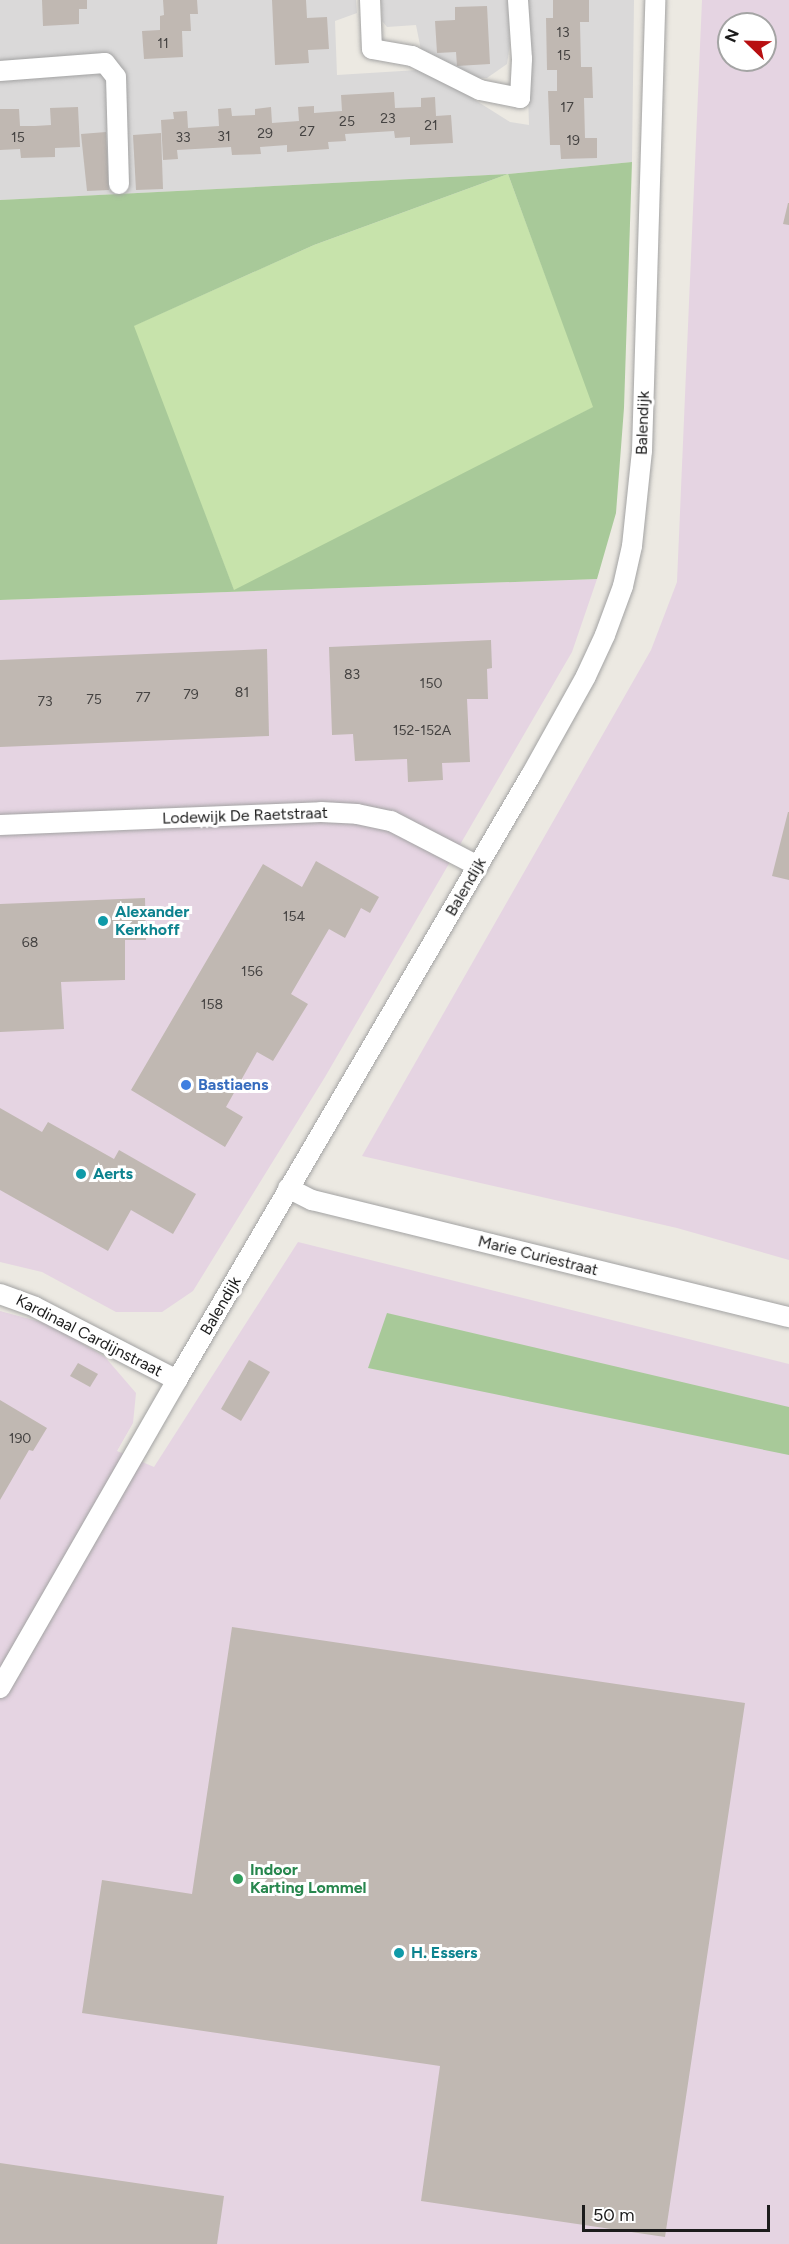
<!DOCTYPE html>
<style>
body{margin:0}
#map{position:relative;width:789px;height:2244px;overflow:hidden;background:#ece9e2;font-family:Figtree,sans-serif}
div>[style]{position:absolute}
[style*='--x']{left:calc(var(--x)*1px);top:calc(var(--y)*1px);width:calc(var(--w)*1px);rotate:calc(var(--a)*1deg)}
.residential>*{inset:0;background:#dad9d9}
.industrial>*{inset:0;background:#e5d4e2}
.grass>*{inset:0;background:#c7e3ab}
.forest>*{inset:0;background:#a8c999}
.building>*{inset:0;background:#c0b8b2}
.roads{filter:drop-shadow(0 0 2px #a3a3a3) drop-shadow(0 0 2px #a3a3a3)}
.minor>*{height:20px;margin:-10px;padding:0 10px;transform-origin:10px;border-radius:10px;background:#fff}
.dots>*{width:16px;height:16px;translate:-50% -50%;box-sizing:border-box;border:3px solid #fff;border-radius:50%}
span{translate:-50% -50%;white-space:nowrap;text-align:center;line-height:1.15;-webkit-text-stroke:6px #fff;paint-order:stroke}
.number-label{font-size:14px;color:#454342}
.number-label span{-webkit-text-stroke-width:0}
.street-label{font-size:16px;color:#1c1c1c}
.culture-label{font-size:16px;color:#0d838f;font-weight:700}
.left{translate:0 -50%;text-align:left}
.shop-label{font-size:16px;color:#366cbe;font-weight:700}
.leisure-label{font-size:16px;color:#27864d;font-weight:700}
.north{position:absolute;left:717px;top:12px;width:60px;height:60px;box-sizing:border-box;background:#fff;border:2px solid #a4a4a4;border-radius:50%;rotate:293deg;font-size:16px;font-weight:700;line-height:24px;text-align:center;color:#1c1c1c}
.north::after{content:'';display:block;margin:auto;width:21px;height:27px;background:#b80f11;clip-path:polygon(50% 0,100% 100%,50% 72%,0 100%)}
.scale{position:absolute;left:582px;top:2205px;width:188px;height:27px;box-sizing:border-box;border:3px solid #1c1c1c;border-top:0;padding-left:8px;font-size:18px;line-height:21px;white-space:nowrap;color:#1c1c1c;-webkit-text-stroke:4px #fff;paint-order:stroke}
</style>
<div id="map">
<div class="residential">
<i style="clip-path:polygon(0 0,356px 0,357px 13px,335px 21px,337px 75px,418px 70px,456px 88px,510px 122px,529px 125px,525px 0,634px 0,632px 162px,508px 174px,0 200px)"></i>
<i style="clip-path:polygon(381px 0,508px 0,510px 44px,507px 64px,487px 78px,469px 78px,421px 50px,416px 25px,387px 27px,382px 21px)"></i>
</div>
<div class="industrial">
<i style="clip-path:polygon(evenodd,702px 0,789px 0,789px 1260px,677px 1228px,362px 1156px,651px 650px,677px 582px,702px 0,729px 24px,765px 24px,765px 60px,729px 60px,729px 24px)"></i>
<i style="clip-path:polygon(597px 579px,572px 652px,325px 1077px,193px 1291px,162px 1312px,116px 1312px,42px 1272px,0 1262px,0 600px)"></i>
<i style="clip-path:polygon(298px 1242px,789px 1364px,789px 2244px,0 2244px,0 1311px,52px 1325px,105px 1357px,136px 1393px,133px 1423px,117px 1451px,154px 1467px)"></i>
</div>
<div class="grass">
<i style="clip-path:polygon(508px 174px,594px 407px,234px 591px,133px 326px,314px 245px)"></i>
</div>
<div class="forest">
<i style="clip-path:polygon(evenodd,632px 162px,624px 408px,616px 513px,597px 579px,0 600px,0 200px,508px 174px,632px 162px,508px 174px,593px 407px,234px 590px,134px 326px,314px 245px,508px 174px)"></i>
<i style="clip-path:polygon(387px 1313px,789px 1407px,789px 1455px,368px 1368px)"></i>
</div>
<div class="building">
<i style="clip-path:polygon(42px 0,87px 0,87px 9px,79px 9px,79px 24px,43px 26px)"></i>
<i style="clip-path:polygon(163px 0,197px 0,198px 14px,190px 14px,191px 31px,182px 31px,183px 57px,144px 59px,142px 31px,160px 30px,160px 16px,164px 15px)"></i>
<i style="clip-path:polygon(272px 0,306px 0,307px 18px,327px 17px,329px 49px,308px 50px,309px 63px,275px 65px)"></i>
<i style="clip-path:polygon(553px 0,589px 0,589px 22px,580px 22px,581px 67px,592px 67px,593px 98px,584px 98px,585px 138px,597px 138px,597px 158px,561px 159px,560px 145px,550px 145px,548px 91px,557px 91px,557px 70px,547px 70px,546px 18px,553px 18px)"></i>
<i style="clip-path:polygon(487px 6px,490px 64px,457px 66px,456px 52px,437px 53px,435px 21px,455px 20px,455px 7px)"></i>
<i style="clip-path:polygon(394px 92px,395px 108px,421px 107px,421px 98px,435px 97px,436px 116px,451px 115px,453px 143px,410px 145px,410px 137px,395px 138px,394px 131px,345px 134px,346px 141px,328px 142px,329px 149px,287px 152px,287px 145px,260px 147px,261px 154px,232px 155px,231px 147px,177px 150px,178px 159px,163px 160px,161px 120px,174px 119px,173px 112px,187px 111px,188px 128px,219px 126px,218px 109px,231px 108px,232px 116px,255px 115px,255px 109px,271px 107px,272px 123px,299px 121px,298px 107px,314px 106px,314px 113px,342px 111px,341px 95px)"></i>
<i style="clip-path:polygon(78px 107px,80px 147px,55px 148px,55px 157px,21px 158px,20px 149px,0 150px,0 109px,19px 109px,20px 126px,35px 126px,51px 125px,50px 108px)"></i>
<i style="clip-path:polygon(106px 132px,109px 190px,87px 191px,81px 134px)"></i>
<i style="clip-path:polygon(161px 133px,163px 189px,136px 190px,133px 135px)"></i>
<i style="clip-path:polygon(788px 203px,789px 203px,789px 225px,783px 224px)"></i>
<i style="clip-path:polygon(491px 640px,492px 668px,487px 669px,488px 699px,467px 699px,470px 762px,442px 763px,443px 780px,408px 782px,407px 759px,355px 761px,353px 734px,332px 735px,329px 647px)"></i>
<i style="clip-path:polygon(267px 649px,269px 736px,0 747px,0 660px)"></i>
<i style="clip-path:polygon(788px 812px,789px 812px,789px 880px,772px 876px)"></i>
<i style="clip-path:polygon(316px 861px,379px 897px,370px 913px,361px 908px,345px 938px,329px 929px,291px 994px,308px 1004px,273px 1061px,257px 1052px,226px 1107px,243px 1117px,225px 1147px,131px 1090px,263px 864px,302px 887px)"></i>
<i style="clip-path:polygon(145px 898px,146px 940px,125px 940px,125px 980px,61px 982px,64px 1029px,0 1032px,0 904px)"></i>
<i style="clip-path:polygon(0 1108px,42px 1132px,48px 1122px,114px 1159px,119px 1150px,196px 1194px,173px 1234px,131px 1210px,108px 1251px,0 1190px)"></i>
<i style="clip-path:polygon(249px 1360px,270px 1372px,241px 1421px,221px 1409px)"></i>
<i style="clip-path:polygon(78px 1363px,98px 1374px,90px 1387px,70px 1376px)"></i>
<i style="clip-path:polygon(0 1400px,47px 1428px,33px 1451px,29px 1450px,0 1500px)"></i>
<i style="clip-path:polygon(232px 1627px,745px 1703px,665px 2237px,421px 2201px,440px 2066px,82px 2013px,102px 1880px,192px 1894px)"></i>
<i style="clip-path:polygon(0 2163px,224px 2196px,217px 2244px,0 2244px)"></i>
</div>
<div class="roads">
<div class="minor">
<i style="--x:370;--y:0;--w:49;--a:87.7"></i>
<i style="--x:372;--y:49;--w:41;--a:9.9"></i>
<i style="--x:412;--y:56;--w:76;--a:26.6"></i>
<i style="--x:480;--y:90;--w:41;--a:11.3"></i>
<i style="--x:520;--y:98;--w:39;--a:-87"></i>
<i style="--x:522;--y:59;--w:59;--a:-93.9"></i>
<i style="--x:0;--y:71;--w:105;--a:-4.4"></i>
<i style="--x:105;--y:63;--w:18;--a:52"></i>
<i style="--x:116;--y:77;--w:107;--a:88.4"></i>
<i style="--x:0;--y:825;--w:321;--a:-2.3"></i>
<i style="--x:321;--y:812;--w:36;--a:3"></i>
<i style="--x:357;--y:814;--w:35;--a:12"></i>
<i style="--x:391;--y:821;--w:98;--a:27.3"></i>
<i style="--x:288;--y:1188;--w:27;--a:27"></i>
<i style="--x:312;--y:1200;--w:491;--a:13.8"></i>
<i style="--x:0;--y:1294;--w:37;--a:20"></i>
<i style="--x:35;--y:1307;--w:160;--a:27.2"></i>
<i style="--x:0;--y:1688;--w:355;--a:-60.1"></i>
<i style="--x:177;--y:1380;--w:701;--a:-59.67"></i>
<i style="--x:531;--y:775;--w:113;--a:-60.9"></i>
<i style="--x:586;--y:676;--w:45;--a:-65.1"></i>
<i style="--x:605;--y:635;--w:52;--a:-69.8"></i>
<i style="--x:623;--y:586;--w:41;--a:-77.3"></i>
<i style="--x:632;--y:546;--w:96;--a:-84"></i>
<i style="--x:642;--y:451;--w:451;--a:-88.3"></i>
</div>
</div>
<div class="dots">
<i style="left:103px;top:921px;background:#0f9aa8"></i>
<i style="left:186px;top:1085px;background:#3f7fe0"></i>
<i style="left:81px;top:1174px;background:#0f9aa8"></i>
<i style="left:238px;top:1879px;background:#2e9e5b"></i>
<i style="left:399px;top:1953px;background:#0f9aa8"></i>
</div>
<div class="number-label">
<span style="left:563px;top:33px">13</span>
<span style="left:163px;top:44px">11</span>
<span style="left:564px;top:56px">15</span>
<span style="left:567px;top:108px">17</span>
<span style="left:388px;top:119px">23</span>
<span style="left:347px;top:122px">25</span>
<span style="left:431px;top:126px">21</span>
<span style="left:307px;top:132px">27</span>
<span style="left:265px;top:134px">29</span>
<span style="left:224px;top:137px">31</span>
<span style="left:18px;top:138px">15</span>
<span style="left:183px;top:138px">33</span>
<span style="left:573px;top:141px">19</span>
<span style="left:352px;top:675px">83</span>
<span style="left:431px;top:684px">150</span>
<span style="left:242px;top:693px">81</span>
<span style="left:191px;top:695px">79</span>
<span style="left:143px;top:698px">77</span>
<span style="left:94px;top:700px">75</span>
<span style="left:45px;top:702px">73</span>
<span style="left:422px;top:731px">152-152A</span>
<span style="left:294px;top:917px">154</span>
<span style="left:30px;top:943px">68</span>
<span style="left:252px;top:972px">156</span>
<span style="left:212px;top:1005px">158</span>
<span style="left:20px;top:1439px">190</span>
</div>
<div class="street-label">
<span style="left:643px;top:423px;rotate:-88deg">Balendijk</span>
<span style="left:245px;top:816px;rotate:-2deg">Lodewijk De Raetstraat</span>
<span style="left:466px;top:887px;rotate:-60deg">Balendijk</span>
<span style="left:538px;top:1256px;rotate:14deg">Marie Curiestraat</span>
<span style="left:221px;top:1306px;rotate:-60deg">Balendijk</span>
<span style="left:89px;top:1336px;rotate:27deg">Kardinaal Cardijnstraat</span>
</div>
<div class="culture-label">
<span class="left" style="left:115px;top:921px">Alexander<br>Kerkhoff</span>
<span class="left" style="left:93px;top:1174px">Aerts</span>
<span class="left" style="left:411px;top:1953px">H. Essers</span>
</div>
<div class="shop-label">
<span class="left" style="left:198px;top:1085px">Bastiaens</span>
</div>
<div class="leisure-label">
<span class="left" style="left:250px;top:1879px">Indoor<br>Karting Lommel</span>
</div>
<div class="north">N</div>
<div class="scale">50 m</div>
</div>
